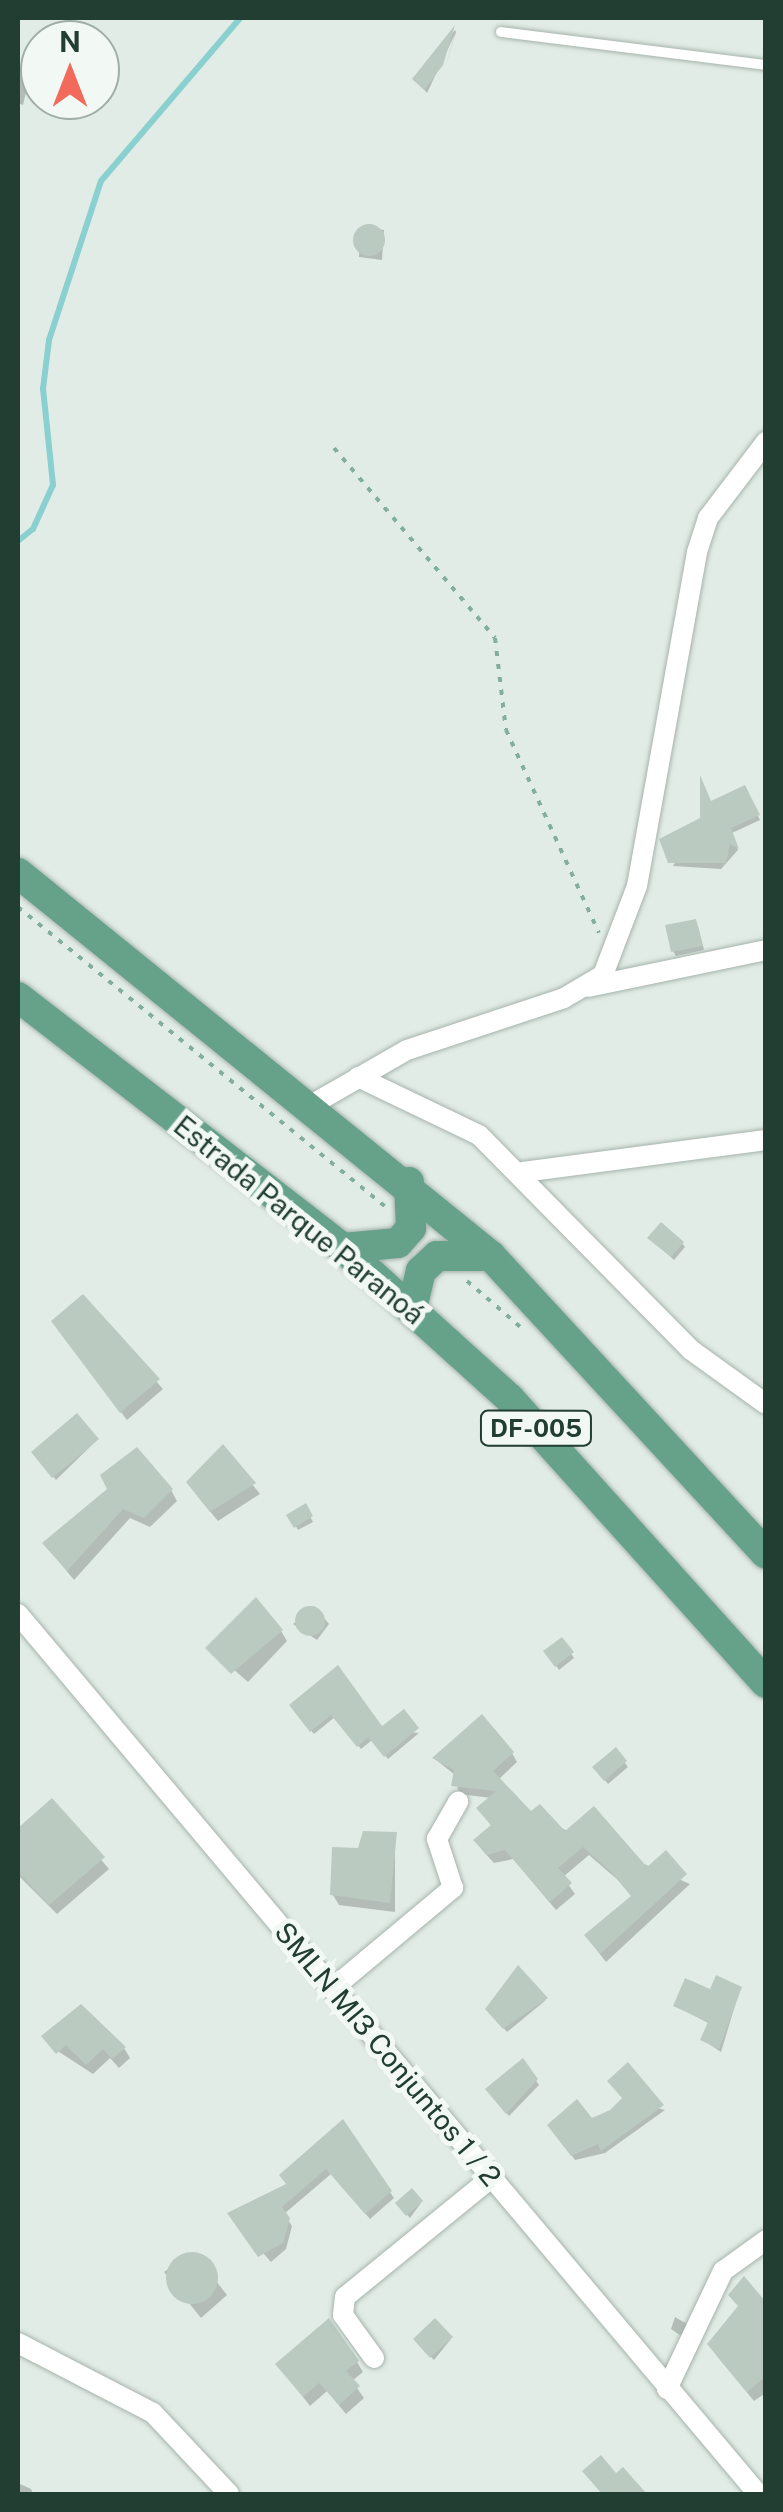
<!DOCTYPE html>
<meta charset="utf-8">
<style>
body{margin:0}
#map{position:relative;width:783px;height:2512px;overflow:hidden;background:#e2ece6;font-family:"Public Sans",sans-serif}
div>[style]{position:absolute}
[style*='--x']{left:calc(var(--x)*1px);top:calc(var(--y)*1px);width:calc(var(--w)*1px);rotate:calc(var(--a)*1deg)}
.shadow>*{inset:0;background:#0003}
.stream>*{height:6px;margin:-3px;padding:0 3px;transform-origin:3px;border-radius:3px;background:#8ad0d1}
.building>*{inset:0;background:#bacac1}
.round{border-radius:50%}
.path>*{height:4px;margin-top:-2px;transform-origin:0;background:repeating-linear-gradient(90deg,#82af9b 0 5px,transparent 0 13px)}
.roads{filter:drop-shadow(0 0 2px #a5b4ac) drop-shadow(0 0 2px #a5b4ac)}
.lane>*{height:10px;margin:-5px;padding:0 5px;transform-origin:5px;border-radius:5px;background:#fff}
.street>*{height:20px;margin:-10px;padding:0 10px;transform-origin:10px;border-radius:10px;background:#fff}
.primary>*{height:30px;margin:-15px;padding:0 15px;transform-origin:15px;border-radius:15px;background:#66a18a}
span{translate:-50% -50%;white-space:nowrap;text-align:center;line-height:1.15;-webkit-text-stroke:10px #f2f9f5;paint-order:stroke}
.shield-label span{padding:2px 8px;background:#f2f9f5;border:2px solid;border-radius:8px;-webkit-text-stroke-width:0}
.shield-label{font-size:25px;color:#223d32;font-weight:700}
.street-label{font-size:28px;color:#223d32}
.frame{position:absolute;inset:0;border:20px solid #223d32;pointer-events:none}
.north{position:absolute;left:20px;top:20px;width:100px;height:100px;box-sizing:border-box;background:#f2f9f5;border:2px solid #9faea7;border-radius:50%;rotate:0deg;font-size:28px;font-weight:700;line-height:40px;text-align:center;color:#223d32}
.north::after{content:'';display:block;margin:auto;width:35px;height:45px;background:#f16a5b;clip-path:polygon(50% 0,100% 100%,50% 72%,0 100%)}
</style>
<div id="map">
<div class="shadow">
<i style="clip-path:polygon(455px 30px,456px 32px,444px 71px,455px 34px,427px 93px,415px 79px)"></i>
<i style="clip-path:polygon(18px 65px,31px 72px,23px 105px,18px 103px)"></i>
<i style="clip-path:polygon(360px 227px,384px 230px,382px 260px,359px 257px)"></i>
<i style="clip-path:polygon(744px 788px,760px 820px,732px 833px,738px 850px,721px 869px,673px 866px,711px 804px)"></i>
<i style="clip-path:polygon(698px 926px,704px 950px,676px 956px,673px 951px)"></i>
<i style="clip-path:polygon(650px 1238px,682px 1243px,685px 1247px,674px 1260px)"></i>
<i style="clip-path:polygon(83px 1298px,163px 1389px,127px 1420px,59px 1331px)"></i>
<i style="clip-path:polygon(97px 1440px,56px 1480px,37px 1457px)"></i>
<i style="clip-path:polygon(223px 1448px,260px 1494px,218px 1521px,195px 1493px)"></i>
<i style="clip-path:polygon(110px 1489px,171px 1490px,177px 1501px,150px 1527px,130px 1518px,74px 1580px,45px 1544px)"></i>
<i style="clip-path:polygon(305px 1507px,313px 1522px,298px 1530px,290px 1516px)"></i>
<i style="clip-path:polygon(314px 1606px,329px 1624px,317px 1640px,293px 1624px)"></i>
<i style="clip-path:polygon(281px 1631px,287px 1641px,248px 1682px,209px 1648px)"></i>
<i style="clip-path:polygon(562px 1640px,574px 1658px,559px 1670px,547px 1652px)"></i>
<i style="clip-path:polygon(337px 1668px,382px 1730px,419px 1733px,388px 1759px,372px 1740px,361px 1749px,335px 1717px,314px 1734px,294px 1710px)"></i>
<i style="clip-path:polygon(616px 1751px,628px 1767px,608px 1784px,598px 1772px)"></i>
<i style="clip-path:polygon(512px 1753px,517px 1762px,498px 1780px,531px 1815px,690px 1884px,606px 1962px,592px 1944px,633px 1898px,619px 1881px,589px 1855px,563px 1877px,575px 1894px,556px 1910px,513px 1859px,494px 1863px,482px 1850px,476px 1841px,492px 1827px,479px 1809px,491px 1798px,459px 1794px,455px 1775px,435px 1759px)"></i>
<i style="clip-path:polygon(52px 1801px,109px 1869px,57px 1914px,18px 1875px,18px 1831px)"></i>
<i style="clip-path:polygon(395px 1835px,395px 1912px,339px 1905px,333px 1895px,360px 1850px)"></i>
<i style="clip-path:polygon(740px 1989px,721px 2052px,703px 2040px,710px 2024px,676px 2006px)"></i>
<i style="clip-path:polygon(546px 2000px,507px 2032px,491px 2013px)"></i>
<i style="clip-path:polygon(81px 2008px,124px 2048px,130px 2058px,119px 2068px,110px 2058px,93px 2074px,50px 2046px)"></i>
<i style="clip-path:polygon(523px 2062px,539px 2085px,509px 2116px,490px 2093px)"></i>
<i style="clip-path:polygon(624px 2099px,665px 2110px,605px 2153px,575px 2160px,553px 2130px,611px 2112px)"></i>
<i style="clip-path:polygon(343px 2123px,394px 2198px,370px 2219px,331px 2174px,284px 2214px,292px 2226px,286px 2249px,271px 2262px,234px 2220px,289px 2186px)"></i>
<i style="clip-path:polygon(421px 2203px,410px 2218px,401px 2208px)"></i>
<i style="clip-path:polygon(193px 2252px,227px 2295px,201px 2318px,164px 2272px)"></i>
<i style="clip-path:polygon(766px 2306px,766px 2393px,754px 2401px,716px 2355px,740px 2308px)"></i>
<i style="clip-path:polygon(675px 2317px,687px 2324px,681px 2336px,671px 2329px)"></i>
<i style="clip-path:polygon(451px 2339px,434px 2360px,418px 2344px)"></i>
<i style="clip-path:polygon(357px 2362px,363px 2372px,352px 2381px,364px 2398px,346px 2414px,327px 2391px,310px 2406px,278px 2365px)"></i>
<i style="clip-path:polygon(18px 2483px,31px 2489px,33px 2494px,18px 2494px)"></i>
</div>
<div class="stream">
<i style="--x:18;--y:541;--w:19;--a:-39"></i>
<i style="--x:33;--y:529;--w:48;--a:-65.6"></i>
<i style="--x:53;--y:485;--w:97;--a:-95.9"></i>
<i style="--x:43;--y:389;--w:49;--a:-83"></i>
<i style="--x:49;--y:340;--w:167;--a:-71.9"></i>
<i style="--x:101;--y:181;--w:214;--a:-49.5"></i>
</div>
<div class="building">
<i style="clip-path:polygon(455px 25px,443px 65px,424px 90px,412px 79px)"></i>
<i class="round" style="left:353px;top:224px;width:32px;height:32px"></i>
<i style="clip-path:polygon(700px 775px,711px 801px,745px 785px,760px 815px,731px 828px,739px 849px,730px 844px,726px 863px,668px 863px,659px 839px,700px 818px)"></i>
<i style="clip-path:polygon(696px 919px,703px 946px,671px 952px,665px 925px)"></i>
<i style="clip-path:polygon(661px 1222px,684px 1242px,671px 1257px,647px 1238px)"></i>
<i style="clip-path:polygon(83px 1294px,160px 1379px,120px 1413px,51px 1321px)"></i>
<i style="clip-path:polygon(77px 1413px,99px 1439px,52px 1478px,31px 1452px)"></i>
<i style="clip-path:polygon(223px 1444px,256px 1483px,210px 1512px,186px 1482px)"></i>
<i style="clip-path:polygon(137px 1447px,173px 1489px,144px 1518px,123px 1509px,67px 1571px,42px 1543px,107px 1489px,100px 1475px)"></i>
<i style="clip-path:polygon(306px 1503px,313px 1516px,294px 1528px,286px 1515px)"></i>
<i style="clip-path:polygon(256px 1597px,283px 1630px,231px 1674px,205px 1648px)"></i>
<i class="round" style="left:295px;top:1606px;width:30px;height:30px"></i>
<i style="clip-path:polygon(562px 1637px,574px 1652px,555px 1667px,543px 1651px)"></i>
<i style="clip-path:polygon(338px 1665px,382px 1726px,404px 1709px,419px 1728px,384px 1757px,368px 1737px,357px 1747px,331px 1715px,310px 1732px,289px 1705px)"></i>
<i style="clip-path:polygon(482px 1714px,514px 1752px,493px 1771px,531px 1811px,540px 1804px,565px 1831px,594px 1806px,647px 1867px,666px 1850px,687px 1874px,600px 1954px,584px 1935px,631px 1896px,611px 1872px,583px 1847px,558px 1868px,572px 1883px,550px 1902px,505px 1850px,487px 1855px,473px 1840px,491px 1825px,476px 1808px,496px 1791px,451px 1786px,454px 1770px,432px 1758px)"></i>
<i style="clip-path:polygon(616px 1747px,627px 1761px,604px 1781px,592px 1767px)"></i>
<i style="clip-path:polygon(52px 1798px,105px 1857px,49px 1905px,18px 1872px,18px 1828px)"></i>
<i style="clip-path:polygon(363px 1831px,397px 1832px,390px 1903px,330px 1895px,332px 1847px,358px 1848px)"></i>
<i style="clip-path:polygon(518px 1965px,548px 1998px,503px 2029px,485px 2009px)"></i>
<i style="clip-path:polygon(716px 1975px,742px 1987px,719px 2049px,700px 2040px,708px 2022px,673px 2006px,685px 1978px,710px 1989px)"></i>
<i style="clip-path:polygon(81px 2004px,126px 2047px,112px 2059px,103px 2049px,86px 2065px,66px 2045px,56px 2054px,41px 2036px)"></i>
<i style="clip-path:polygon(523px 2058px,538px 2079px,506px 2114px,485px 2089px)"></i>
<i style="clip-path:polygon(628px 2062px,664px 2105px,601px 2151px,598px 2144px,571px 2156px,547px 2125px,577px 2099px,592px 2118px,610px 2110px,622px 2098px,607px 2081px)"></i>
<i style="clip-path:polygon(343px 2119px,392px 2191px,365px 2214px,326px 2169px,282px 2207px,290px 2218px,283px 2243px,258px 2257px,227px 2213px,286px 2184px,279px 2175px)"></i>
<i style="clip-path:polygon(412px 2188px,423px 2201px,406px 2216px,395px 2203px)"></i>
<i class="round" style="left:166px;top:2252px;width:52px;height:52px"></i>
<i style="clip-path:polygon(744px 2276px,766px 2302px,766px 2376px,747px 2392px,707px 2344px,738px 2306px,728px 2295px)"></i>
<i style="clip-path:polygon(329px 2318px,359px 2361px,346px 2371px,360px 2386px,339px 2405px,319px 2383px,303px 2397px,275px 2364px)"></i>
<i style="clip-path:polygon(435px 2318px,453px 2337px,430px 2358px,413px 2339px)"></i>
<i style="clip-path:polygon(601px 2455px,616px 2473px,623px 2467px,647px 2494px,602px 2494px,582px 2471px)"></i>
</div>
<div class="path">
<i style="--x:334;--y:448;--w:249;--a:49.7"></i>
<i style="--x:495;--y:638;--w:93;--a:83.2"></i>
<i style="--x:506;--y:730;--w:223;--a:65.4"></i>
<i style="--x:18;--y:907;--w:475;--a:39.2"></i>
<i style="--x:467;--y:1281;--w:75;--a:40.7"></i>
</div>
<div class="roads">
<div class="lane">
<i style="--x:501;--y:32;--w:267;--a:7.1"></i>
</div>
<div class="street">
<i style="--x:588;--y:987;--w:182;--a:-11.7"></i>
<i style="--x:358;--y:1077;--w:134;--a:25.6"></i>
<i style="--x:479;--y:1135;--w:302;--a:45.4"></i>
<i style="--x:691;--y:1350;--w:92;--a:35.8"></i>
<i style="--x:313;--y:1104;--w:108;--a:-29.9"></i>
<i style="--x:407;--y:1050;--w:165;--a:-18.3"></i>
<i style="--x:564;--y:998;--w:45;--a:-30.5"></i>
<i style="--x:603;--y:975;--w:95;--a:-69.1"></i>
<i style="--x:637;--y:886;--w:339;--a:-79.8"></i>
<i style="--x:697;--y:552;--w:36;--a:-72"></i>
<i style="--x:708;--y:518;--w:96;--a:-52.7"></i>
<i style="--x:523;--y:1172;--w:245;--a:-7.5"></i>
<i style="--x:18;--y:1614;--w:1150;--a:49.94"></i>
<i style="--x:332;--y:1989;--w:158;--a:-39.9"></i>
<i style="--x:453;--y:1888;--w:52;--a:-108.1"></i>
<i style="--x:437;--y:1839;--w:43;--a:-60.4"></i>
<i style="--x:18;--y:2343;--w:152;--a:27.4"></i>
<i style="--x:153;--y:2413;--w:111;--a:46.8"></i>
<i style="--x:374;--y:2358;--w:53;--a:-125.8"></i>
<i style="--x:343;--y:2315;--w:18;--a:-84"></i>
<i style="--x:345;--y:2297;--w:190;--a:-39.2"></i>
<i style="--x:667;--y:2389;--w:131;--a:-64.6"></i>
<i style="--x:723;--y:2271;--w:53;--a:-35.8"></i>
</div>
<div class="primary">
<i style="--x:18;--y:873;--w:609;--a:39"></i>
<i style="--x:491;--y:1256;--w:405;--a:47.3"></i>
<i style="--x:18;--y:997;--w:411;--a:37.7"></i>
<i style="--x:343;--y:1248;--w:225;--a:42.1"></i>
<i style="--x:510;--y:1399;--w:382;--a:48"></i>
<i style="--x:343;--y:1248;--w:55;--a:-5.2"></i>
<i style="--x:398;--y:1243;--w:20;--a:-49"></i>
<i style="--x:411;--y:1228;--w:46;--a:-92.5"></i>
<i style="--x:412;--y:1309;--w:39;--a:-77"></i>
<i style="--x:421;--y:1271;--w:22;--a:-43"></i>
<i style="--x:437;--y:1256;--w:54;--a:0"></i>
</div>
</div>
<div class="shield-label">
<span style="left:536px;top:1428px">DF-005</span>
</div>
<div class="street-label">
<span style="left:299px;top:1220px;rotate:39deg">Estrada Parque Paranoá</span>
<span style="left:388px;top:2054px;rotate:50deg">SMLN MI3 Conjuntos 1 / 2</span>
</div>
<div class="frame"></div>
<div class="north">N</div>
</div>
